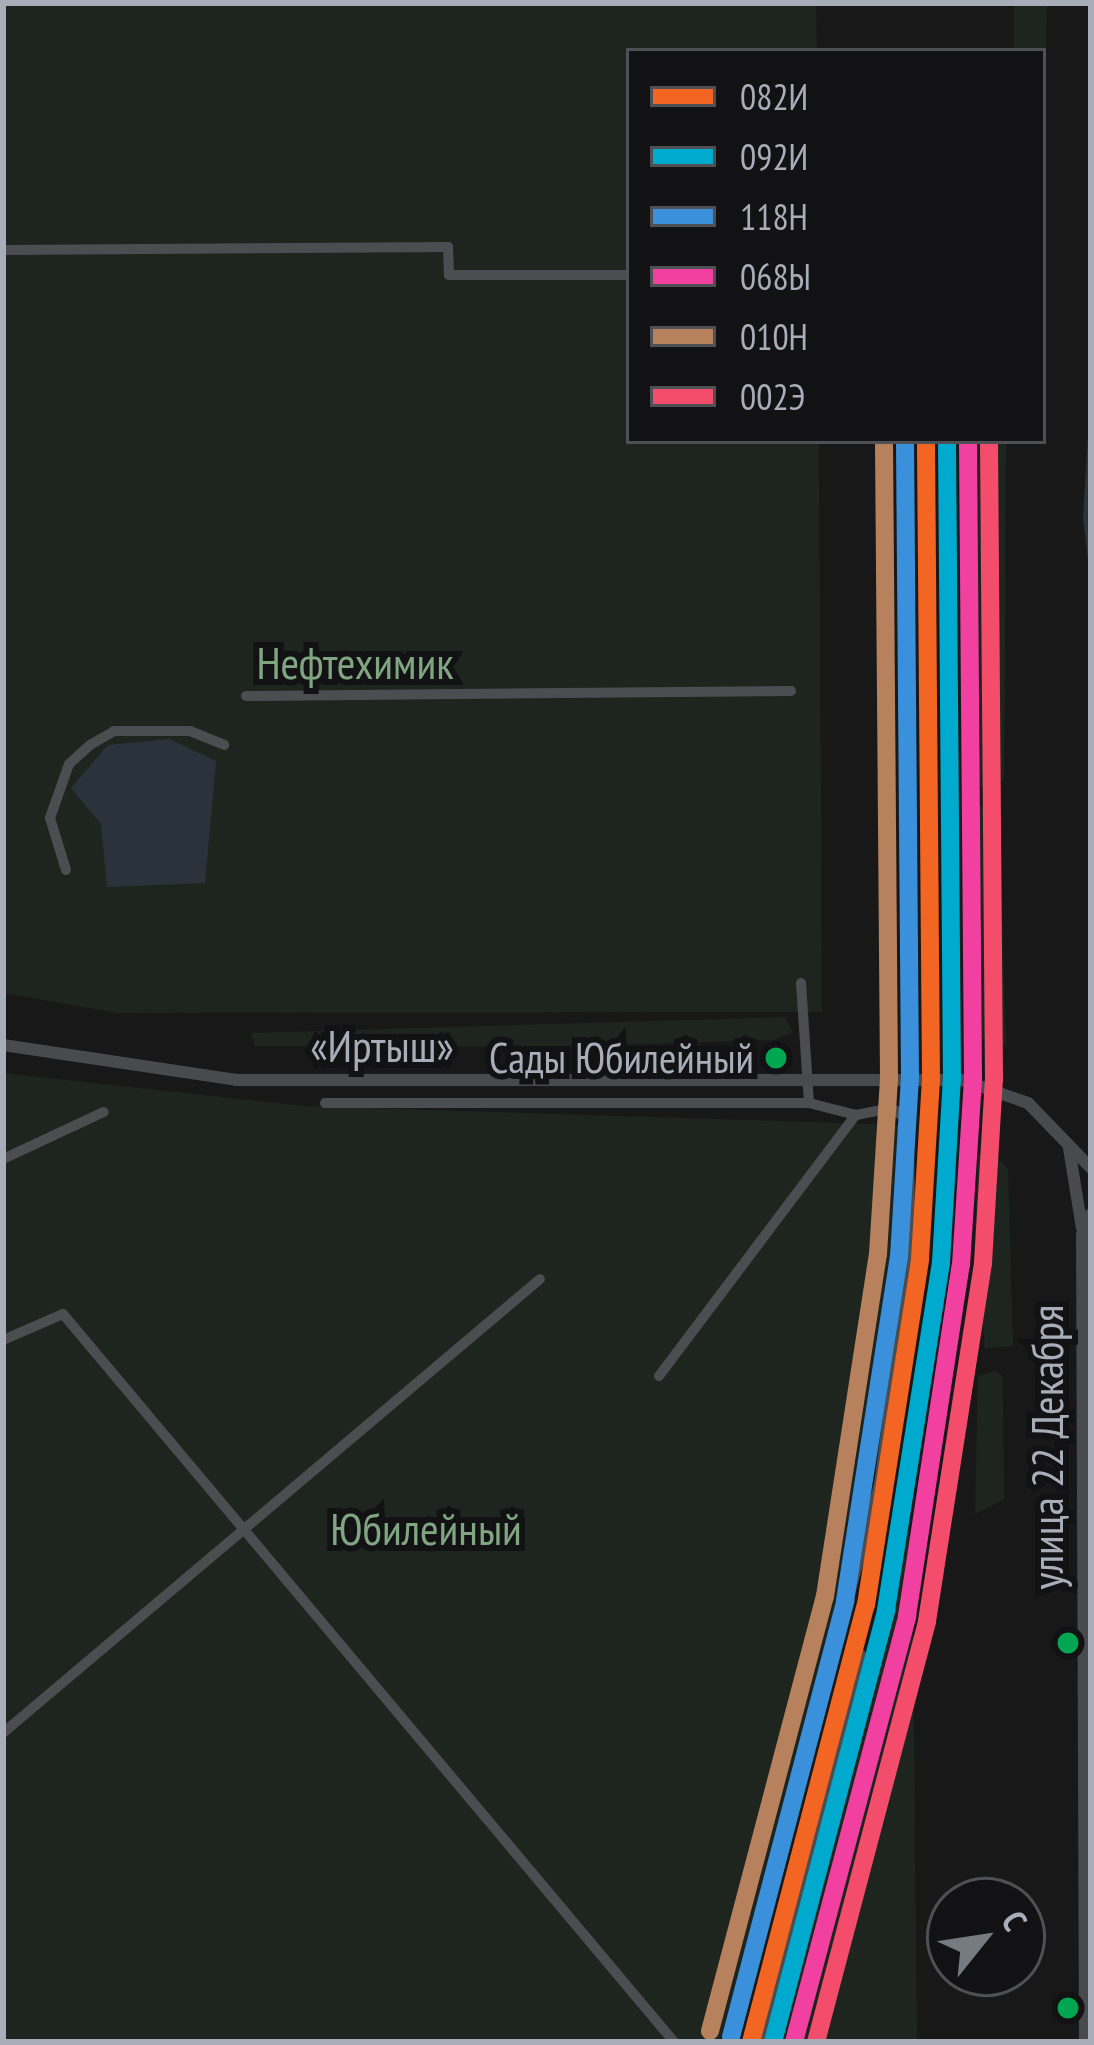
<!DOCTYPE html>
<meta charset="utf-8">
<style>
body{margin:0}
#map{position:relative;width:1094px;height:2045px;overflow:hidden;background:#181818;font-family:"PT Sans Narrow",sans-serif}
div>[style]{position:absolute}
[style*='--x']{left:calc(var(--x)*1px);top:calc(var(--y)*1px);width:calc(var(--w)*1px);rotate:calc(var(--a)*1deg)}
.green>*{inset:0;background:#1e251f}
.water>*{inset:0;background:#2a333b}
.minor>*{height:10px;margin:-5px;padding:0 5px;transform-origin:5px;border-radius:5px;background:#4c4d51}
.major>*{height:12px;margin:-6px;padding:0 6px;transform-origin:6px;border-radius:6px;background:#494a4d}
.rail-1>*{height:18px;margin:-9px;padding:0 9px;transform-origin:9px;border-radius:9px;background:#f26522}
.rail-2>*{height:18px;margin:-9px;padding:0 9px;transform-origin:9px;border-radius:9px;background:#00a9ce}
.rail-3>*{height:18px;margin:-9px;padding:0 9px;transform-origin:9px;border-radius:9px;background:#3a90db}
.rail-4>*{height:18px;margin:-9px;padding:0 9px;transform-origin:9px;border-radius:9px;background:#f240a1}
.rail-5>*{height:18px;margin:-9px;padding:0 9px;transform-origin:9px;border-radius:9px;background:#b6815c}
.rail-6>*{height:18px;margin:-9px;padding:0 9px;transform-origin:9px;border-radius:9px;background:#f44d6c}
.dots>*{width:33px;height:33px;translate:-50% -50%;box-sizing:border-box;border:6px solid #121214;border-radius:50%}
span{translate:-50% -50%;white-space:nowrap;text-align:center;line-height:1.15;-webkit-text-stroke:12px #121214;paint-order:stroke}
.bus-label{font-size:42px;color:#a8aeb9}
.right{translate:-100% -50%;text-align:right}
.park-label{font-size:45px;color:#7fa581}
.street-label{font-size:45px;color:#a8aeb9}
.frame{position:absolute;inset:0;border:6px solid #a8aeb9;pointer-events:none}
.legend{position:absolute;left:626px;top:48px;width:420px;height:396px;box-sizing:border-box;background:#121214;border:3px solid #4e5056;margin:0;padding:15px 21px;list-style:none;font-size:36px;color:#a8aeb9}
.legend li{display:flex;align-items:center;gap:24px;height:60px}
.legend b{width:60px;border:3px solid #4e5056}
.north{position:absolute;left:926px;top:1877px;width:120px;height:120px;box-sizing:border-box;background:#121214;border:3px solid #4e5056;border-radius:50%;rotate:60deg;font-size:33px;font-weight:700;line-height:48px;text-align:center;color:#a8aeb9}
.north::after{content:'';display:block;margin:auto;width:42px;height:54px;background:#767a81;clip-path:polygon(50% 0,100% 100%,50% 72%,0 100%)}
</style>
<div id="map">
<div class="green">
<i style="clip-path:polygon(3px 3px,816px 3px,817px 51px,629px 51px,629px 441px,819px 441px,822px 1012px,117px 1013px,3px 993px)"></i>
<i style="clip-path:polygon(1014px 3px,1047px 3px,1043px 158px,1043px 51px,1014px 51px)"></i>
<i style="clip-path:polygon(974px 441px,1006px 441px,1004px 780px,975px 789px)"></i>
<i style="clip-path:polygon(976px 805px,999px 812px,1006px 1046px,974px 1036px,965px 812px)"></i>
<i style="clip-path:polygon(785px 1017px,793px 1032px,774px 1040px,550px 1047px,255px 1046px,251px 1033px)"></i>
<i style="clip-path:polygon(3px 1073px,305px 1106px,905px 1125px,882px 1419px,845px 1599px,720px 2042px,3px 2042px)"></i>
<i style="clip-path:polygon(993px 1153px,1008px 1169px,1013px 1346px,985px 1348px,975px 1231px,978px 1155px)"></i>
<i style="clip-path:polygon(994px 1371px,1003px 1376px,1004px 1499px,975px 1514px,978px 1376px)"></i>
<i style="clip-path:polygon(912px 1535px,917px 2042px,767px 2042px,895px 1538px)"></i>
</div>
<div class="water">
<i style="clip-path:polygon(1091px 385px,1091px 584px,1083px 519px)"></i>
<i style="clip-path:polygon(169px 739px,216px 761px,205px 883px,107px 887px,101px 824px,71px 788px,108px 745px)"></i>
</div>
<div class="minor">
<i style="--x:3;--y:250;--w:445;--a:-0.4"></i>
<i style="--x:448;--y:247;--w:28;--a:88"></i>
<i style="--x:449;--y:275;--w:180;--a:0"></i>
<i style="--x:246;--y:696;--w:545;--a:-0.53"></i>
<i style="--x:66;--y:870;--w:54;--a:-107.1"></i>
<i style="--x:50;--y:818;--w:57;--a:-70.6"></i>
<i style="--x:69;--y:764;--w:28;--a:-42"></i>
<i style="--x:90;--y:745;--w:28;--a:-30"></i>
<i style="--x:114;--y:731;--w:76;--a:0"></i>
<i style="--x:190;--y:731;--w:37;--a:22"></i>
<i style="--x:801;--y:983;--w:120;--a:86.2"></i>
<i style="--x:325;--y:1103;--w:484;--a:0"></i>
<i style="--x:809;--y:1103;--w:49;--a:14.3"></i>
<i style="--x:856;--y:1115;--w:37;--a:-11"></i>
<i style="--x:892;--y:1108;--w:21;--a:37"></i>
<i style="--x:909;--y:1121;--w:125;--a:89.5"></i>
<i style="--x:910;--y:1246;--w:240;--a:97.4"></i>
<i style="--x:879;--y:1484;--w:577;--a:104.76"></i>
<i style="--x:3;--y:1159;--w:111;--a:-25"></i>
<i style="--x:3;--y:1340;--w:65;--a:-23.4"></i>
<i style="--x:63;--y:1314;--w:950;--a:49.99"></i>
<i style="--x:659;--y:1376;--w:327;--a:-53"></i>
<i style="--x:3;--y:1733;--w:703;--a:-40.21"></i>
<i style="--x:762;--y:2042;--w:400;--a:-75.7"></i>
</div>
<div class="major">
<i style="--x:3;--y:1045;--w:236;--a:8.5"></i>
<i style="--x:236;--y:1080;--w:726;--a:0"></i>
<i style="--x:962;--y:1080;--w:70;--a:19.2"></i>
<i style="--x:1028;--y:1103;--w:91;--a:45.9"></i>
<i style="--x:1069;--y:1148;--w:81;--a:80.8"></i>
<i style="--x:1085;--y:2042;--w:807;--a:-90.21"></i>
<i style="--x:1082;--y:1235;--w:23;--a:-67"></i>
</div>
<div class="rail-1">
<i style="--x:751;--y:2042;--w:452;--a:-75.3"></i>
<i style="--x:866;--y:1605;--w:350;--a:-81.1"></i>
<i style="--x:920;--y:1259;--w:180;--a:-86.5"></i>
<i style="--x:931;--y:1079;--w:638;--a:-90.45"></i>
</div>
<div class="rail-2">
<i style="--x:773;--y:2042;--w:447;--a:-75.3"></i>
<i style="--x:886;--y:1610;--w:352;--a:-81"></i>
<i style="--x:941;--y:1262;--w:183;--a:-86.6"></i>
<i style="--x:952;--y:1079;--w:638;--a:-90.45"></i>
</div>
<div class="rail-3">
<i style="--x:731;--y:2037;--w:451;--a:-75.3"></i>
<i style="--x:845;--y:1601;--w:348;--a:-81.1"></i>
<i style="--x:899;--y:1257;--w:179;--a:-86.5"></i>
<i style="--x:910;--y:1078;--w:637;--a:-90.45"></i>
</div>
<div class="rail-4">
<i style="--x:794;--y:2042;--w:441;--a:-75.1"></i>
<i style="--x:907;--y:1616;--w:355;--a:-81.3"></i>
<i style="--x:961;--y:1265;--w:186;--a:-86.3"></i>
<i style="--x:973;--y:1079;--w:638;--a:-90.45"></i>
</div>
<div class="rail-5">
<i style="--x:710;--y:2031;--w:450;--a:-75.2"></i>
<i style="--x:825;--y:1596;--w:346;--a:-81.2"></i>
<i style="--x:878;--y:1254;--w:176;--a:-86.4"></i>
<i style="--x:889;--y:1078;--w:637;--a:-90.45"></i>
</div>
<div class="rail-6">
<i style="--x:816;--y:2042;--w:435;--a:-75.2"></i>
<i style="--x:927;--y:1621;--w:362;--a:-81.1"></i>
<i style="--x:983;--y:1263;--w:184;--a:-86.6"></i>
<i style="--x:994;--y:1079;--w:638;--a:-90.45"></i>
</div>
<div class="dots">
<i style="left:776px;top:1058px;background:#00a651"></i>
<i style="left:1068px;top:1643px;background:#00a651"></i>
<i style="left:1068px;top:2008px;background:#00a651"></i>
</div>
<div class="bus-label">
<span class="right" style="left:754px;top:1058px">Сады Юбилейный</span>
</div>
<div class="park-label">
<span style="left:355px;top:663px">Нефтехимик</span>
<span style="left:426px;top:1529px">Юбилейный</span>
</div>
<div class="street-label">
<span style="left:382px;top:1046px">«Иртыш»</span>
<span style="left:1047px;top:1447px;rotate:-90deg">улица 22 Декабря</span>
</div>
<div class="frame"></div>
<ul class="legend">
<li><b style="height:15px;background:#f26522"></b>082И</li>
<li><b style="height:15px;background:#00a9ce"></b>092И</li>
<li><b style="height:15px;background:#3a90db"></b>118Н</li>
<li><b style="height:15px;background:#f240a1"></b>068Ы</li>
<li><b style="height:15px;background:#b6815c"></b>010Н</li>
<li><b style="height:15px;background:#f44d6c"></b>002Э</li>
</ul>
<div class="north">С</div>
</div>
